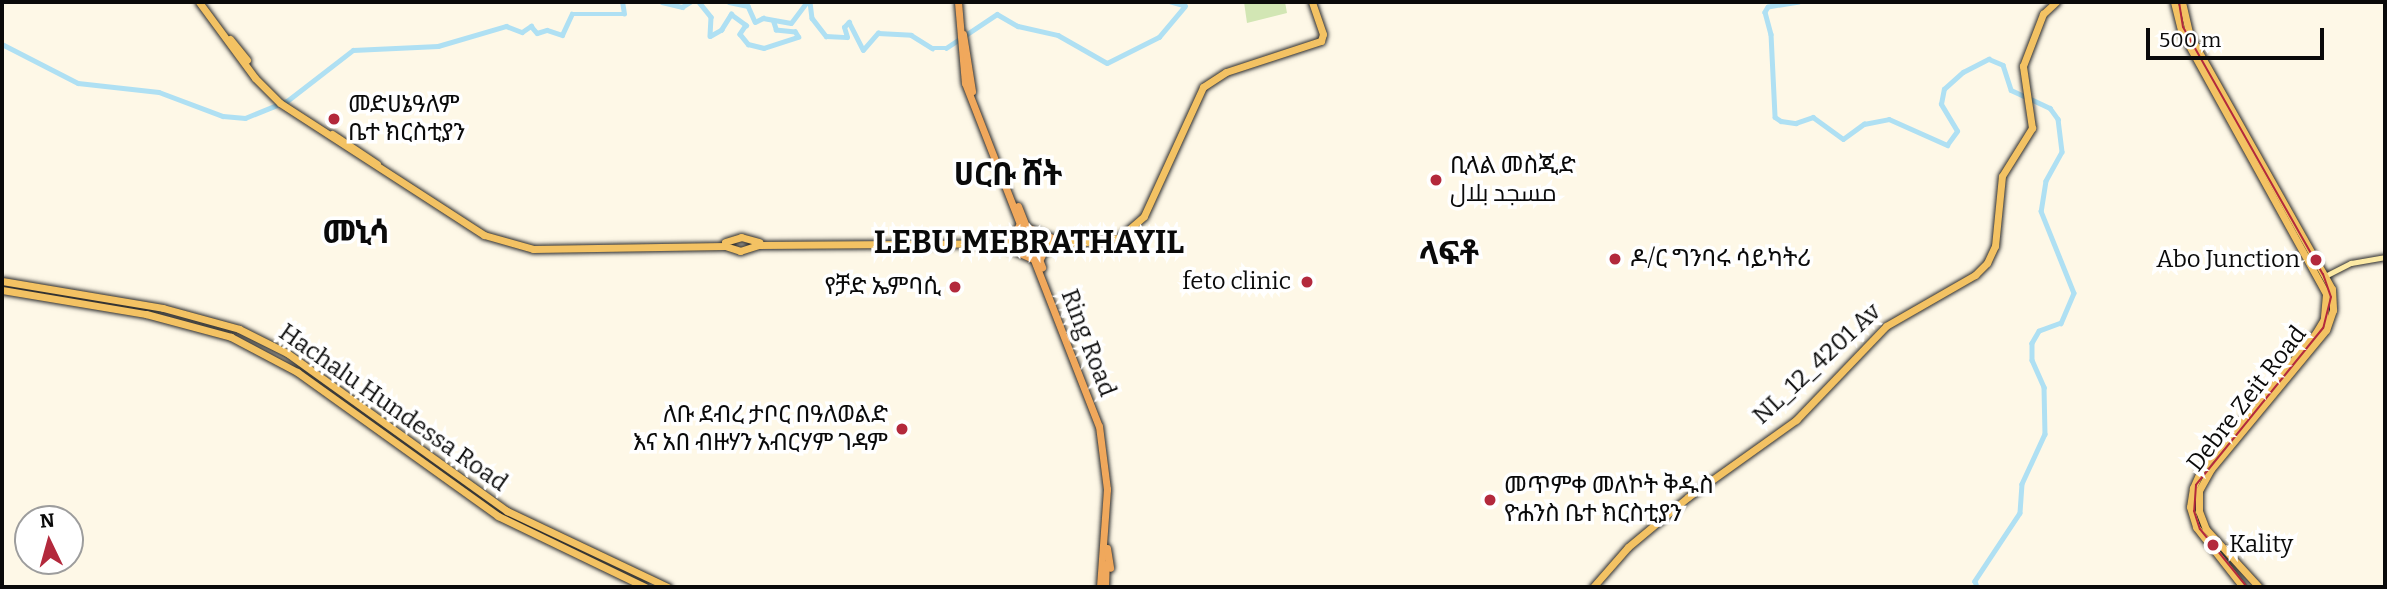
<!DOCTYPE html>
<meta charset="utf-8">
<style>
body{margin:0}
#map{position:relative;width:2387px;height:589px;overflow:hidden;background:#fef8e7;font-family:Bitter,Cairo,"Noto Sans Ethiopic",serif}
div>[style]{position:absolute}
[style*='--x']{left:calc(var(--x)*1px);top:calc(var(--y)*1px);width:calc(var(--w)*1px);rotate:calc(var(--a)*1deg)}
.green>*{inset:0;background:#d2e6b4}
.river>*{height:4.5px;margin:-2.25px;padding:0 2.25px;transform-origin:2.25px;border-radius:2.25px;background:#afe0f3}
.roads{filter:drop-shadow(0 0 2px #2c2c2c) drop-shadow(0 0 2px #2c2c2c)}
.secondary>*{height:5px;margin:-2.5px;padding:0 2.5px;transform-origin:2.5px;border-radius:2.5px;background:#fceaa5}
.primary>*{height:7px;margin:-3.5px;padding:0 3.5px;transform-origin:3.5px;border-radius:3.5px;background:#f3c263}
.trunk>*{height:7px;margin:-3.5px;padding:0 3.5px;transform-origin:3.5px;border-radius:3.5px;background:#f0a85c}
.tram>*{height:2px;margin:-1px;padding:0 1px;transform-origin:1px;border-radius:1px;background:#b3293c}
.dots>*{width:19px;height:19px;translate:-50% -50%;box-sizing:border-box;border:4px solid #fff;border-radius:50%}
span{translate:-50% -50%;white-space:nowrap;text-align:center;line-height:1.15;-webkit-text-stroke:7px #fff;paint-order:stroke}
.poi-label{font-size:24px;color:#0a0a0a}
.left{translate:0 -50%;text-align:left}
.right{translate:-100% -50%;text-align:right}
.street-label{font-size:24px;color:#0a0a0a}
.district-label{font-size:32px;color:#0a0a0a;font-weight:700}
.frame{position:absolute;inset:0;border:4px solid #0a0a0a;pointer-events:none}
.north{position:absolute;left:14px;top:505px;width:70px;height:70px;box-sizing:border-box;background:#fff;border:2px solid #9d9d9d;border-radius:50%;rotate:355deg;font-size:19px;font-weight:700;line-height:28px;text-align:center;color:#0a0a0a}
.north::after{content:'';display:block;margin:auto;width:24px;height:32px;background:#b3293c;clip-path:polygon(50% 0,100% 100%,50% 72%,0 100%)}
.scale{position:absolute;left:2146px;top:28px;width:178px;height:32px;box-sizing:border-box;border:4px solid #0a0a0a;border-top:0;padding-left:9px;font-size:21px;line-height:24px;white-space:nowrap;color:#0a0a0a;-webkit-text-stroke:5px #fff;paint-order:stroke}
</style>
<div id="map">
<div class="green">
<i style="clip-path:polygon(1244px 2px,1285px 2px,1287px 13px,1247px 23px)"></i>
</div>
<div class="river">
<i style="--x:662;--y:2;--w:21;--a:14"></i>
<i style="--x:682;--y:7;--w:9;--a:-32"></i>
<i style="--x:699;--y:2;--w:19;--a:51"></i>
<i style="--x:711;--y:17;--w:19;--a:93"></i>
<i style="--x:710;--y:36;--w:13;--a:-29"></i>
<i style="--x:721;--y:30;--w:19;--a:-58"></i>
<i style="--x:731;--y:14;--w:19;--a:36"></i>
<i style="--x:746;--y:25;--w:11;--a:124"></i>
<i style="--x:740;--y:34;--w:13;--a:51"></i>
<i style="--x:748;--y:44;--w:16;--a:14"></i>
<i style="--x:764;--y:48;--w:36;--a:-18"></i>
<i style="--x:798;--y:37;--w:6;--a:-121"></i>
<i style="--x:795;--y:32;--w:19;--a:-174"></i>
<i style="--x:776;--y:30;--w:9;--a:-108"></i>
<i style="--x:729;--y:2;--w:19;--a:12"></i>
<i style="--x:748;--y:6;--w:17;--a:66"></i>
<i style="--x:755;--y:22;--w:9;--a:-27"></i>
<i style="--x:763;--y:18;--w:28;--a:10"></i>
<i style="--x:791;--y:23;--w:26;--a:-53"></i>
<i style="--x:810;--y:2;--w:16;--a:83"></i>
<i style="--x:812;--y:18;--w:23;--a:52"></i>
<i style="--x:826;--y:36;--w:21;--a:3"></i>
<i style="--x:847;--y:37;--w:10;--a:-107"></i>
<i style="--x:844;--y:27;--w:7;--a:-45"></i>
<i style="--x:849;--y:22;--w:31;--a:63"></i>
<i style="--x:863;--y:50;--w:23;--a:-49"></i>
<i style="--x:878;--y:33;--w:33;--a:3"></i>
<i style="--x:911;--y:35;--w:25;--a:32"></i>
<i style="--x:932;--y:48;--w:14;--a:0"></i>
<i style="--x:946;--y:48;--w:61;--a:-33.7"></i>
<i style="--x:997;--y:14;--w:24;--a:30"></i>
<i style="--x:1018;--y:26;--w:41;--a:12.7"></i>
<i style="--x:1058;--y:35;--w:56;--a:29.7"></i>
<i style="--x:1107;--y:63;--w:58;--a:-26.6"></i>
<i style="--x:1159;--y:37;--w:40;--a:-50"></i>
<i style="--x:1185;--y:6;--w:15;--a:-164"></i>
<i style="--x:1799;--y:2;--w:31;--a:171"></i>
<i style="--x:1768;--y:7;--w:6;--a:121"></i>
<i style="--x:1765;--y:12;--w:23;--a:75"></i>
<i style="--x:1771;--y:34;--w:83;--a:87.2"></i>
<i style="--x:1775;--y:117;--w:7;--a:34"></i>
<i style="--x:1781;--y:121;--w:15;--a:8"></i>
<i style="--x:1796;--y:123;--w:18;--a:-19"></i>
<i style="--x:1813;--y:117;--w:37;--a:36"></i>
<i style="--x:1843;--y:139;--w:26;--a:-36"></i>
<i style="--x:1864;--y:124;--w:25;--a:-11"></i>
<i style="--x:1889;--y:119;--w:64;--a:24.1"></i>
<i style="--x:1947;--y:145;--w:17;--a:-54"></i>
<i style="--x:1957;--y:131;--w:31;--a:-121"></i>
<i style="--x:1941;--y:104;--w:15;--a:-79"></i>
<i style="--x:1944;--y:89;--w:25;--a:-42"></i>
<i style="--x:1963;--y:72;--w:29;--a:-27"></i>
<i style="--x:1989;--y:59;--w:15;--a:23"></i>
<i style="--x:2003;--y:65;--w:26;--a:72"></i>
<i style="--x:2011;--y:90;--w:43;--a:24.8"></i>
<i style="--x:2050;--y:108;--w:14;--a:54"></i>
<i style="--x:2058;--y:119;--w:33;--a:83"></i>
<i style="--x:2062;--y:152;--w:33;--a:119"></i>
<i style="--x:2046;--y:181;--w:30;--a:99"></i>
<i style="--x:2041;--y:211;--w:88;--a:68.1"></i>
<i style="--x:2074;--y:293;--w:33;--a:113"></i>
<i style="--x:2061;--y:323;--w:23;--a:160"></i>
<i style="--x:2039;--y:331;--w:14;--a:120"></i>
<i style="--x:2032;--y:343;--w:17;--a:90"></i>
<i style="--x:2032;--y:360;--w:30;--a:66"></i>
<i style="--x:2044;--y:387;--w:47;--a:88.8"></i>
<i style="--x:2045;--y:434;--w:55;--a:114.7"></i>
<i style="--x:2022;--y:484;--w:29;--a:94"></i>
<i style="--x:2020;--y:513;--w:82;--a:123.5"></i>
<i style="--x:1975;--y:581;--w:6;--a:72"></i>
<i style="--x:2;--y:44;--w:85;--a:27.2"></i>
<i style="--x:78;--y:83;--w:81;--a:6.3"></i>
<i style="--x:159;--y:92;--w:68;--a:20.6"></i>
<i style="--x:223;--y:116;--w:22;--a:5"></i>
<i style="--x:245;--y:118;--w:45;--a:-22"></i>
<i style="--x:287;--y:101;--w:83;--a:-37.7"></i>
<i style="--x:353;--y:50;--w:85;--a:-2.7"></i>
<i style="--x:438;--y:46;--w:71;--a:-16.4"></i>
<i style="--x:506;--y:26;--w:17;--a:21"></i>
<i style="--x:522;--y:32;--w:11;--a:-34"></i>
<i style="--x:531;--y:26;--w:9;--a:49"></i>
<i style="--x:537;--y:33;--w:10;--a:-17"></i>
<i style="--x:547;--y:30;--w:16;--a:18"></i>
<i style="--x:562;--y:35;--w:23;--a:-65"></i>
<i style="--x:572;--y:14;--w:52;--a:0"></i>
<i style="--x:624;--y:14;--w:12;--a:-99"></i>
</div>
<div class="roads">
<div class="secondary">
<i style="--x:2327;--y:275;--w:27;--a:-27"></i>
<i style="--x:2351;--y:263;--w:35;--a:-10"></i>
</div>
<div class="primary">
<i style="--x:199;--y:2;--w:94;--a:53.6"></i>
<i style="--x:255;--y:78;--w:35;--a:45"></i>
<i style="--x:280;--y:103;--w:243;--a:32.9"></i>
<i style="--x:484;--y:235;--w:51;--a:15.9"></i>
<i style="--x:533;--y:249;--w:192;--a:-0.9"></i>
<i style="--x:725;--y:246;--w:16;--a:18"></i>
<i style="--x:740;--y:251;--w:19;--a:-18"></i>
<i style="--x:758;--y:245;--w:321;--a:-0.4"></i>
<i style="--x:1079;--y:243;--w:40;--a:-7.1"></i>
<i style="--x:1119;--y:238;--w:33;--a:-41"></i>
<i style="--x:1144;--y:216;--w:142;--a:-65.4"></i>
<i style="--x:1203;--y:87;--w:27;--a:-33"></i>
<i style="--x:1226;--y:72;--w:100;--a:-18.1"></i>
<i style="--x:1321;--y:41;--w:7;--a:-74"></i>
<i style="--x:1323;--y:34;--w:34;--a:-109"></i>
<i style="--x:2174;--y:2;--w:30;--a:76"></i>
<i style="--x:2181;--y:31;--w:300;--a:61.1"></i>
<i style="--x:2326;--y:294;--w:25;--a:95"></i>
<i style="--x:2324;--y:319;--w:17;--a:121"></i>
<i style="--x:2315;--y:334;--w:177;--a:130"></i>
<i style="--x:2201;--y:470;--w:20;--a:114"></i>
<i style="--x:2193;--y:488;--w:19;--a:99"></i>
<i style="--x:2190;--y:507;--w:21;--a:73"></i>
<i style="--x:2196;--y:527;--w:76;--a:51.9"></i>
<i style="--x:2182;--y:2;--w:35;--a:77"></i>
<i style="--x:2190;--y:36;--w:290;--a:60.7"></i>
<i style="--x:2332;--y:289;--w:21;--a:87"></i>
<i style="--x:2333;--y:310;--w:21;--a:109"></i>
<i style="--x:2326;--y:330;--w:180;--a:129.6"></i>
<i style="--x:2211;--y:469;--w:25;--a:119"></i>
<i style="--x:2199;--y:491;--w:20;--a:90"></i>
<i style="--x:2199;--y:511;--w:19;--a:69"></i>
<i style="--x:2206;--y:529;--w:79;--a:47.6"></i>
<i style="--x:230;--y:39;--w:27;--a:51"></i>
<i style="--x:332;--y:134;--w:54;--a:33.7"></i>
<i style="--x:1002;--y:238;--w:72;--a:0.8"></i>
<i style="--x:725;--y:242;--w:17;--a:-17"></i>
<i style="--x:741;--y:237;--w:19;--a:16"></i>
<i style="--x:2;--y:281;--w:163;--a:9.5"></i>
<i style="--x:163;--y:308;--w:79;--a:15.4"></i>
<i style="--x:239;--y:329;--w:54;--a:26.6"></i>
<i style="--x:287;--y:353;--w:271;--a:35.7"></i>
<i style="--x:507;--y:511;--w:178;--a:25.3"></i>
<i style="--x:2;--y:290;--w:146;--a:9.5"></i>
<i style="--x:146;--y:314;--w:88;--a:15.1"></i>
<i style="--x:231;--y:337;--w:75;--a:27.9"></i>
<i style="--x:297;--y:372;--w:247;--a:35.6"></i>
<i style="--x:498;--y:516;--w:163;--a:25.8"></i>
<i style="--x:1593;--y:587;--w:53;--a:-48.8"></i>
<i style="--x:1628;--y:547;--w:78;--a:-39.8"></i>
<i style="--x:1688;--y:497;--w:133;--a:-35.5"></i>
<i style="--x:1796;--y:420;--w:130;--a:-46.2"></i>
<i style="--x:1886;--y:326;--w:103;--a:-29.8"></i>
<i style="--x:1975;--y:275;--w:17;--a:-45"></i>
<i style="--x:1987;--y:263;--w:19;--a:-65"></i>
<i style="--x:1995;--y:246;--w:70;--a:-84.3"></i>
<i style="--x:2002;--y:176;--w:57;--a:-58"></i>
<i style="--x:2032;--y:128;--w:63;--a:-98.3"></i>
<i style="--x:2023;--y:66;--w:56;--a:-69"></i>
<i style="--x:2043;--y:14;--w:18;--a:-43"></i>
</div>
<div class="trunk">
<i style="--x:958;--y:2;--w:81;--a:85.1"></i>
<i style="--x:965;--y:83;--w:368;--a:68.7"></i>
<i style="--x:1099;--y:426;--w:64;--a:82.8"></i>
<i style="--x:1107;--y:489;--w:98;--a:94.1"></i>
<i style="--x:963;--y:34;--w:58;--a:81"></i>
<i style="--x:1018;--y:206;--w:66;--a:68.5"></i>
<i style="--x:1029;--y:228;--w:26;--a:23"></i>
<i style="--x:996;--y:239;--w:20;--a:-18"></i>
<i style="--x:1015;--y:233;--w:9;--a:-63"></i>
<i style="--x:997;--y:243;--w:37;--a:24"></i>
<i style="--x:1040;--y:259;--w:9;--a:-63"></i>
<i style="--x:1044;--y:251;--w:18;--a:-27"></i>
<i style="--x:1107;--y:548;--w:20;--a:81"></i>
<i style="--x:1105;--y:587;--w:23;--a:-88"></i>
</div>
</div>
<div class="tram">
<i style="--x:2179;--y:2;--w:25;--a:81"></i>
<i style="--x:2183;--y:27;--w:284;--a:60.5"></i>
<i style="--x:2323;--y:274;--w:24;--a:71"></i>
<i style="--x:2331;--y:297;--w:32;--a:104"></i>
<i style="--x:2323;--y:328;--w:202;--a:129"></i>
<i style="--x:2196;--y:485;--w:26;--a:94"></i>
<i style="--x:2194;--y:511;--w:19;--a:72"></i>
<i style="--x:2200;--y:529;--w:75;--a:51"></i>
</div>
<div class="dots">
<i style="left:334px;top:119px;background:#b3293c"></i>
<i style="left:1436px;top:180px;background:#b3293c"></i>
<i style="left:1615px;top:259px;background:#b3293c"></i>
<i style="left:2316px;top:260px;background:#b3293c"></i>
<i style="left:1307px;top:282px;background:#b3293c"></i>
<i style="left:955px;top:287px;background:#b3293c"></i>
<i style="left:902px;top:429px;background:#b3293c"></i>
<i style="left:1490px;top:500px;background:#b3293c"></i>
<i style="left:2213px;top:545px;background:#b3293c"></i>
</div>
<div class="poi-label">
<span class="left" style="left:348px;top:119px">መድሀኔዓለም<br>ቤተ ክርስቲያን</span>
<span class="left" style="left:1450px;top:180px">ቢላል መስጂድ<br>مسجد بلال</span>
<span class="left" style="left:1631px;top:259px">ዶ/ር ግንባሩ ሳይካትሪ</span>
<span class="right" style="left:2300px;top:260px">Abo Junction</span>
<span class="right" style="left:1291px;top:282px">feto clinic</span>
<span class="right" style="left:941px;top:287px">የቻድ ኤምባሲ</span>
<span class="right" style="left:888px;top:429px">ለቡ ደብረ ታቦር በዓለወልድ<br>እና አበ ብዙሃን አብርሃም ገዳም</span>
<span class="left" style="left:1504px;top:500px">መጥምቀ መለኮት ቅዱስ<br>ዮሐንስ ቤተ ክርስቲያን</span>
<span class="left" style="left:2229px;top:545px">Kality</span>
</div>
<div class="street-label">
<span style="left:1088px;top:343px;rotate:69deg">Ring Road</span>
<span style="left:1817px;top:364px;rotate:-43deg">NL_12_4201 Av</span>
<span style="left:2247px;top:399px;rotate:-52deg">Debre Zeit Road</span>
<span style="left:393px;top:408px;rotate:35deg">Hachalu Hundessa Road</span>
</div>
<div class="district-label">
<span style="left:1008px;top:174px">ሀርቡ ሸት</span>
<span style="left:356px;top:232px">መኒሳ</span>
<span style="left:1029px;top:242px">LEBU MEBRATHAYIL</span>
<span style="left:1449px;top:253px">ላፍቶ</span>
</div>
<div class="frame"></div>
<div class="north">N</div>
<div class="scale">500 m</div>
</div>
